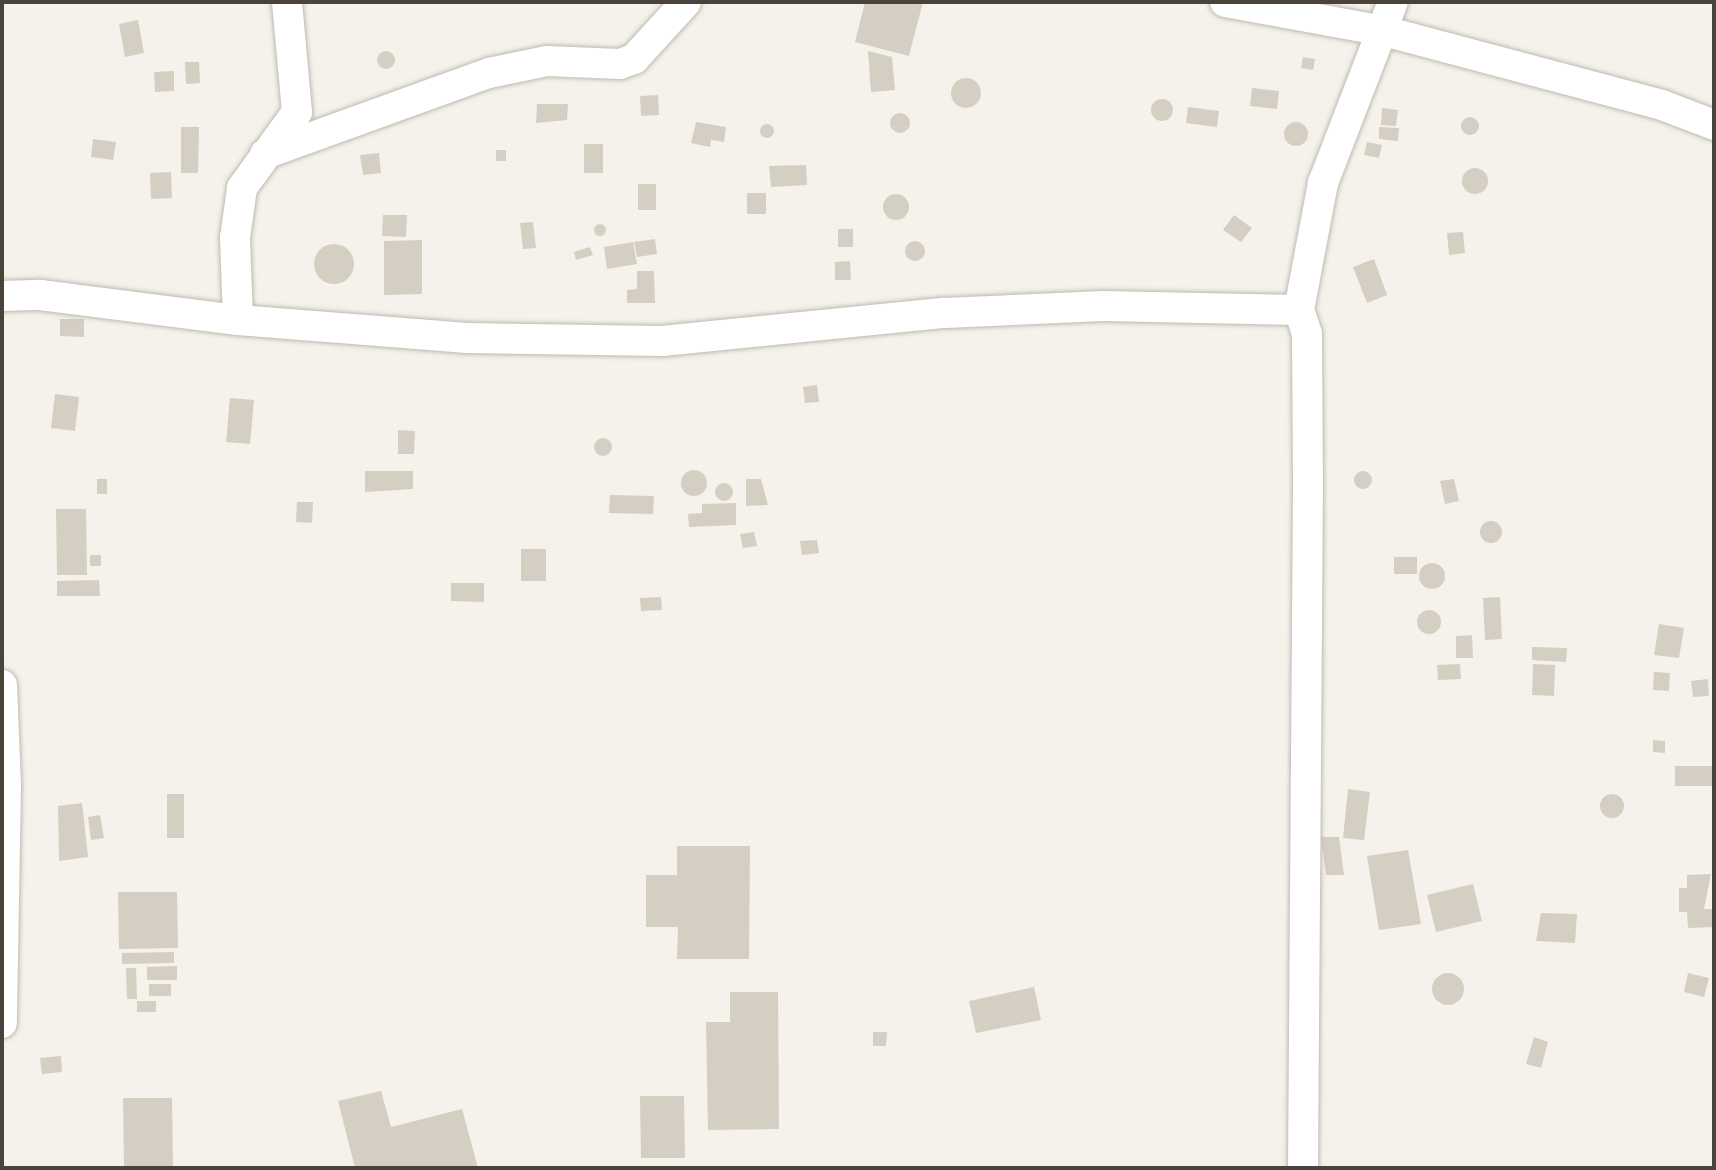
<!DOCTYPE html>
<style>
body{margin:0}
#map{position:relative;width:1716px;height:1170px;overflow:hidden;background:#f5f2ec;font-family:Jost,sans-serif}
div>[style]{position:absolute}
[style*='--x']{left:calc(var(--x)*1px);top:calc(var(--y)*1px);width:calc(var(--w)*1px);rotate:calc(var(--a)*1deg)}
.building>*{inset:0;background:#d5cec2}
.round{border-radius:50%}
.roads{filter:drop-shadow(0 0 2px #bfbaaf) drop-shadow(0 0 2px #bfbaaf)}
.street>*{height:30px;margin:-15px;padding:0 15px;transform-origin:15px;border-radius:15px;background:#fff}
span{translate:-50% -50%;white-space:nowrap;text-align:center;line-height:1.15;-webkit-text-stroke:6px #fff;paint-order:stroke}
.frame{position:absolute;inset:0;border:4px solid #49433a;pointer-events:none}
</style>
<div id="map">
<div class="building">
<i style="clip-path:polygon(865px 2px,923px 2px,909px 56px,855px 42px)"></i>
<i style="clip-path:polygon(138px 20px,144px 53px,125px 57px,119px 24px)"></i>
<i class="round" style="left:377px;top:51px;width:18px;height:18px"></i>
<i style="clip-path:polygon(868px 51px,892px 57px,895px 90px,871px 92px)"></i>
<i style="clip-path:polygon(1303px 57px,1315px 59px,1313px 70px,1301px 68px)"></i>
<i style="clip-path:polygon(185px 62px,199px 62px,200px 83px,186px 84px)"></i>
<i style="clip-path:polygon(174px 71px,174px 91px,155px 92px,154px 72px)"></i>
<i class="round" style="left:951px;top:78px;width:30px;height:30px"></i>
<i style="clip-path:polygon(1252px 88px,1279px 91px,1277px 109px,1250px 106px)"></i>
<i style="clip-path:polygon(658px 95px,659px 115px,641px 116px,640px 96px)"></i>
<i class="round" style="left:1151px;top:99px;width:22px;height:22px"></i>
<i style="clip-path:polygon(537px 104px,568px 104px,567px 120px,536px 123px)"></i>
<i style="clip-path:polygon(1188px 107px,1219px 111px,1217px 127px,1186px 123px)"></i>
<i style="clip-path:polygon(1382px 108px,1398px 110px,1396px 126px,1381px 125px)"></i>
<i class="round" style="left:890px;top:113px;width:20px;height:20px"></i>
<i class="round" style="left:1461px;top:117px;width:18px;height:18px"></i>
<i style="clip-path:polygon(696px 122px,726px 127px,724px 142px,711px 140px,710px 147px,691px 143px)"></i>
<i class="round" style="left:1284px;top:122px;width:24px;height:24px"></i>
<i class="round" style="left:760px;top:124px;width:14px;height:14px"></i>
<i style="clip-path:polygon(181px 127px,199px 127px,198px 173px,181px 173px)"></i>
<i style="clip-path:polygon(1379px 127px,1399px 128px,1398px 141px,1379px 139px)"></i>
<i style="clip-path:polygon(93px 139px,116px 142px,113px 160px,91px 157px)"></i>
<i style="clip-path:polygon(1367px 142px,1382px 145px,1379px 158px,1364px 155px)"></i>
<i style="clip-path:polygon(584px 144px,603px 144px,603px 173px,584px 173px)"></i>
<i style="clip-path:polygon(496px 150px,506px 150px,506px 161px,496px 161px)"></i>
<i style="clip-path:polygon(379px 153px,381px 173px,363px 175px,360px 155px)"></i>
<i style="clip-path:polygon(806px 165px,807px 185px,771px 187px,769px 166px)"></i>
<i class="round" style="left:1462px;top:168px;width:26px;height:26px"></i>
<i style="clip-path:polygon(171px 172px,172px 198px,151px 199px,150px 173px)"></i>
<i style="clip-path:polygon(638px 184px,656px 184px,656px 210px,638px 210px)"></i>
<i style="clip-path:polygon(747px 193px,766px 193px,766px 214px,747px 214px)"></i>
<i class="round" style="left:883px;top:194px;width:26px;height:26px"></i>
<i style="clip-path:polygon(383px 215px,407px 215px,406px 237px,382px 236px)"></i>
<i style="clip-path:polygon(1234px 215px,1252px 228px,1241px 242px,1223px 230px)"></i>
<i style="clip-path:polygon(533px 222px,536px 248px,523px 249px,520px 223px)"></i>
<i class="round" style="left:594px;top:224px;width:12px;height:12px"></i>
<i style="clip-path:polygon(838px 229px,853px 229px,853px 247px,838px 247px)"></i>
<i style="clip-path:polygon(1463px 232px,1465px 253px,1449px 255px,1447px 233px)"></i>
<i style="clip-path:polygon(655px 239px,657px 254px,637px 257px,634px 242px)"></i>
<i style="clip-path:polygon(422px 240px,422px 294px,384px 295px,384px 241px)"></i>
<i class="round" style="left:905px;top:241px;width:20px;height:20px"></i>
<i style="clip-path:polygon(633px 242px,637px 264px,607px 269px,604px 247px)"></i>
<i class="round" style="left:314px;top:244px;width:40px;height:40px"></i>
<i style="clip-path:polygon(590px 247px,593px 255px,576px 260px,574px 252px)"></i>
<i style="clip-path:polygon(1374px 259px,1387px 295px,1367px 303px,1353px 267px)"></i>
<i style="clip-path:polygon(850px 261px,851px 280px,835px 280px,835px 262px)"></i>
<i style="clip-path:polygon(637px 271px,654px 271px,655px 303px,627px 303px,627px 290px,637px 289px)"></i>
<i style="clip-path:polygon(60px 319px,84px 319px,84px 337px,60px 336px)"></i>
<i style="clip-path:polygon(817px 385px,819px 402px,805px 403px,803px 387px)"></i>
<i style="clip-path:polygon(55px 394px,79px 397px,75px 431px,51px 428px)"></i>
<i style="clip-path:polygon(230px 398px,254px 400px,250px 444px,226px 442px)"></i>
<i style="clip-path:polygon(398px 430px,415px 431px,414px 454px,398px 454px)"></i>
<i class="round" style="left:594px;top:438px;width:18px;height:18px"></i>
<i class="round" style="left:681px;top:470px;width:26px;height:26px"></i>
<i class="round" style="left:1354px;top:471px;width:18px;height:18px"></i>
<i style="clip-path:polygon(365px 471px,413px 471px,413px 489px,365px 492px)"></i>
<i style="clip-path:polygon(97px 479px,107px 479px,107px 494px,97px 494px)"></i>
<i style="clip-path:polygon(746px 479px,761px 479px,768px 505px,746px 506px)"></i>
<i style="clip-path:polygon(1454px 479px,1459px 501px,1445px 504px,1440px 481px)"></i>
<i class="round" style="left:715px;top:483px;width:18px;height:18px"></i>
<i style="clip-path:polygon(610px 495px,654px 496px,653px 514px,609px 513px)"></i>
<i style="clip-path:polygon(297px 502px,313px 502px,312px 523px,296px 522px)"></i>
<i style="clip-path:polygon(736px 503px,736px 525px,689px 527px,688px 514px,702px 513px,702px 504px)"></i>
<i style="clip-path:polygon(56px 509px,86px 509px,87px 575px,57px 575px)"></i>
<i class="round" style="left:1480px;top:521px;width:22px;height:22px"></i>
<i style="clip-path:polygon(754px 532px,757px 546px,743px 548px,740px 534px)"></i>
<i style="clip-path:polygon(817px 540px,819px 553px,802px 555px,800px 541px)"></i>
<i style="clip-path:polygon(521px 549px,546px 549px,546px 581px,521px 581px)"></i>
<i style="clip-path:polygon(90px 555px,101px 555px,101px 566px,90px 566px)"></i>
<i style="clip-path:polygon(1394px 557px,1417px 557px,1417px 574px,1394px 574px)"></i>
<i class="round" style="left:1419px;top:563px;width:26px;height:26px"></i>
<i style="clip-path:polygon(99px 580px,100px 596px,57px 596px,57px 581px)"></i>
<i style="clip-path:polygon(451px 583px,484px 583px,484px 602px,451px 601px)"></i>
<i style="clip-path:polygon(661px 597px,662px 610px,641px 611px,640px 598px)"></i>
<i style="clip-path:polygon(1500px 597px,1502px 639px,1485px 640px,1483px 598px)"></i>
<i class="round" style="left:1417px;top:610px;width:24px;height:24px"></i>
<i style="clip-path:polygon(1659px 624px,1684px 628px,1679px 658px,1654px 655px)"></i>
<i style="clip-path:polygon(1472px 635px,1473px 658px,1456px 658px,1456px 636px)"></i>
<i style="clip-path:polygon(1532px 647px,1567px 648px,1566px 662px,1532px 660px)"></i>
<i style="clip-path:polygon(1460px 664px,1461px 679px,1438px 680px,1437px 665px)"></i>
<i style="clip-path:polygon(1533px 664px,1555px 665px,1554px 696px,1532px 695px)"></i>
<i style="clip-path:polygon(1654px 672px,1670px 673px,1669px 691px,1653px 690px)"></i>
<i style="clip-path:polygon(1708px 679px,1709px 696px,1693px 697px,1691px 681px)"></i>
<i style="clip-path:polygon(1653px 740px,1665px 741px,1665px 753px,1653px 752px)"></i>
<i style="clip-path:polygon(1675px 766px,1714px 766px,1714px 786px,1675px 786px)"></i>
<i style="clip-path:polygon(1348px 789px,1370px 792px,1364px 840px,1343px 838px)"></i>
<i class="round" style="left:1600px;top:794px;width:24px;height:24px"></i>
<i style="clip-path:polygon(167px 794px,184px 794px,184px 838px,167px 838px)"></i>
<i style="clip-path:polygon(82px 803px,88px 857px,59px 861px,58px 806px)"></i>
<i style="clip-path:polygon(100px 815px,104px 838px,91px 840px,88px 817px)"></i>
<i style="clip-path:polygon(1321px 837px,1339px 837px,1344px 875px,1326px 875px)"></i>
<i style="clip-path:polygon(677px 846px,750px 846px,749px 959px,677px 959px,678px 927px,646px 927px,646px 875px,677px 875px)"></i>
<i style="clip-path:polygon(1408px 850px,1421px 924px,1379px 930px,1367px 856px)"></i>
<i style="clip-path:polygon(1711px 874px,1704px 909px,1714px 909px,1714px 927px,1688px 928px,1687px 912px,1679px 912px,1679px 888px,1687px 888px,1687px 875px)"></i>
<i style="clip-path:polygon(1473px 884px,1482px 921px,1436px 932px,1427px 895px)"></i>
<i style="clip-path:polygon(118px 892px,177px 892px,178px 948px,119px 949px)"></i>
<i style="clip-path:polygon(1541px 913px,1577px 914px,1575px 943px,1536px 941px)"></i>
<i style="clip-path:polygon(174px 952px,174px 963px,122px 964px,122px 953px)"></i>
<i style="clip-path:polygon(177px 966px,177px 980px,147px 980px,147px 967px)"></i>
<i style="clip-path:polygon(126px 968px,136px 968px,137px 999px,127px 999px)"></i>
<i style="clip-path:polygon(1688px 973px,1709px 978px,1704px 997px,1684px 992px)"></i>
<i class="round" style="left:1432px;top:973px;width:32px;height:32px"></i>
<i style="clip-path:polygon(149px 984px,171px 984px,171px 996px,149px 996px)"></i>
<i style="clip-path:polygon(1034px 987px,1041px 1020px,976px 1033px,969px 1001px)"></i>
<i style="clip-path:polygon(730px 992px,778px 992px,779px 1129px,708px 1130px,706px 1022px,730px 1022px)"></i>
<i style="clip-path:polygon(137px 1001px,156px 1001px,156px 1012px,137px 1012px)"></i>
<i style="clip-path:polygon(873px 1032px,887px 1032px,886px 1046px,873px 1046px)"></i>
<i style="clip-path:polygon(1534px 1037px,1548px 1042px,1541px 1068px,1526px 1064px)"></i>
<i style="clip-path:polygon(61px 1056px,62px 1072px,42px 1074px,40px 1058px)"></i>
<i style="clip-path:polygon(381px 1091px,391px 1127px,462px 1109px,478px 1168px,355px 1168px,338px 1101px)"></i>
<i style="clip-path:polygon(640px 1096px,684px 1096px,685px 1158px,641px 1158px)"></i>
<i style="clip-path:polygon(123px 1098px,172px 1098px,173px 1168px,124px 1168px)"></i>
</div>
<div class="roads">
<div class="street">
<i style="--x:1225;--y:2;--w:162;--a:10.3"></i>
<i style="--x:1384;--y:31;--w:288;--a:14.9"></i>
<i style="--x:1662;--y:105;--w:56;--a:21"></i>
<i style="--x:265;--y:154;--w:238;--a:-19.9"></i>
<i style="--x:489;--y:73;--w:59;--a:-11.7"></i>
<i style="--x:547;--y:61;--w:73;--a:2.4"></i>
<i style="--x:620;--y:64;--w:15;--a:-20"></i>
<i style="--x:634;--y:59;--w:77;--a:-47.6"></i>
<i style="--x:2;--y:296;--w:38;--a:-2"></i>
<i style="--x:40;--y:295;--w:200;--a:7.2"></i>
<i style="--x:238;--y:320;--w:230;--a:4.5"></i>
<i style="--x:467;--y:338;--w:195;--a:0.9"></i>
<i style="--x:662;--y:341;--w:284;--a:-5.7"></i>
<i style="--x:945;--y:313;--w:158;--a:-2.5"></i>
<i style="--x:1103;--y:306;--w:196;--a:1.2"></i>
<i style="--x:238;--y:320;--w:82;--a:-92.1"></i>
<i style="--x:235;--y:238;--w:50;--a:-82"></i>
<i style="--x:242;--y:188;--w:94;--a:-54.1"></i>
<i style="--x:297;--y:112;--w:110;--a:-95.2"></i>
<i style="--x:2;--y:685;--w:101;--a:87.7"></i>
<i style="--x:6;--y:786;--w:237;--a:91"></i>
<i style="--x:1303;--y:1168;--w:689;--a:-89.58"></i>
<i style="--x:1308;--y:479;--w:145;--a:-90.4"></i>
<i style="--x:1307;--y:334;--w:25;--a:-108"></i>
<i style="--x:1299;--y:310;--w:129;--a:-79.3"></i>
<i style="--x:1323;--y:183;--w:194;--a:-68.9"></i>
</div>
</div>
<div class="frame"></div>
</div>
